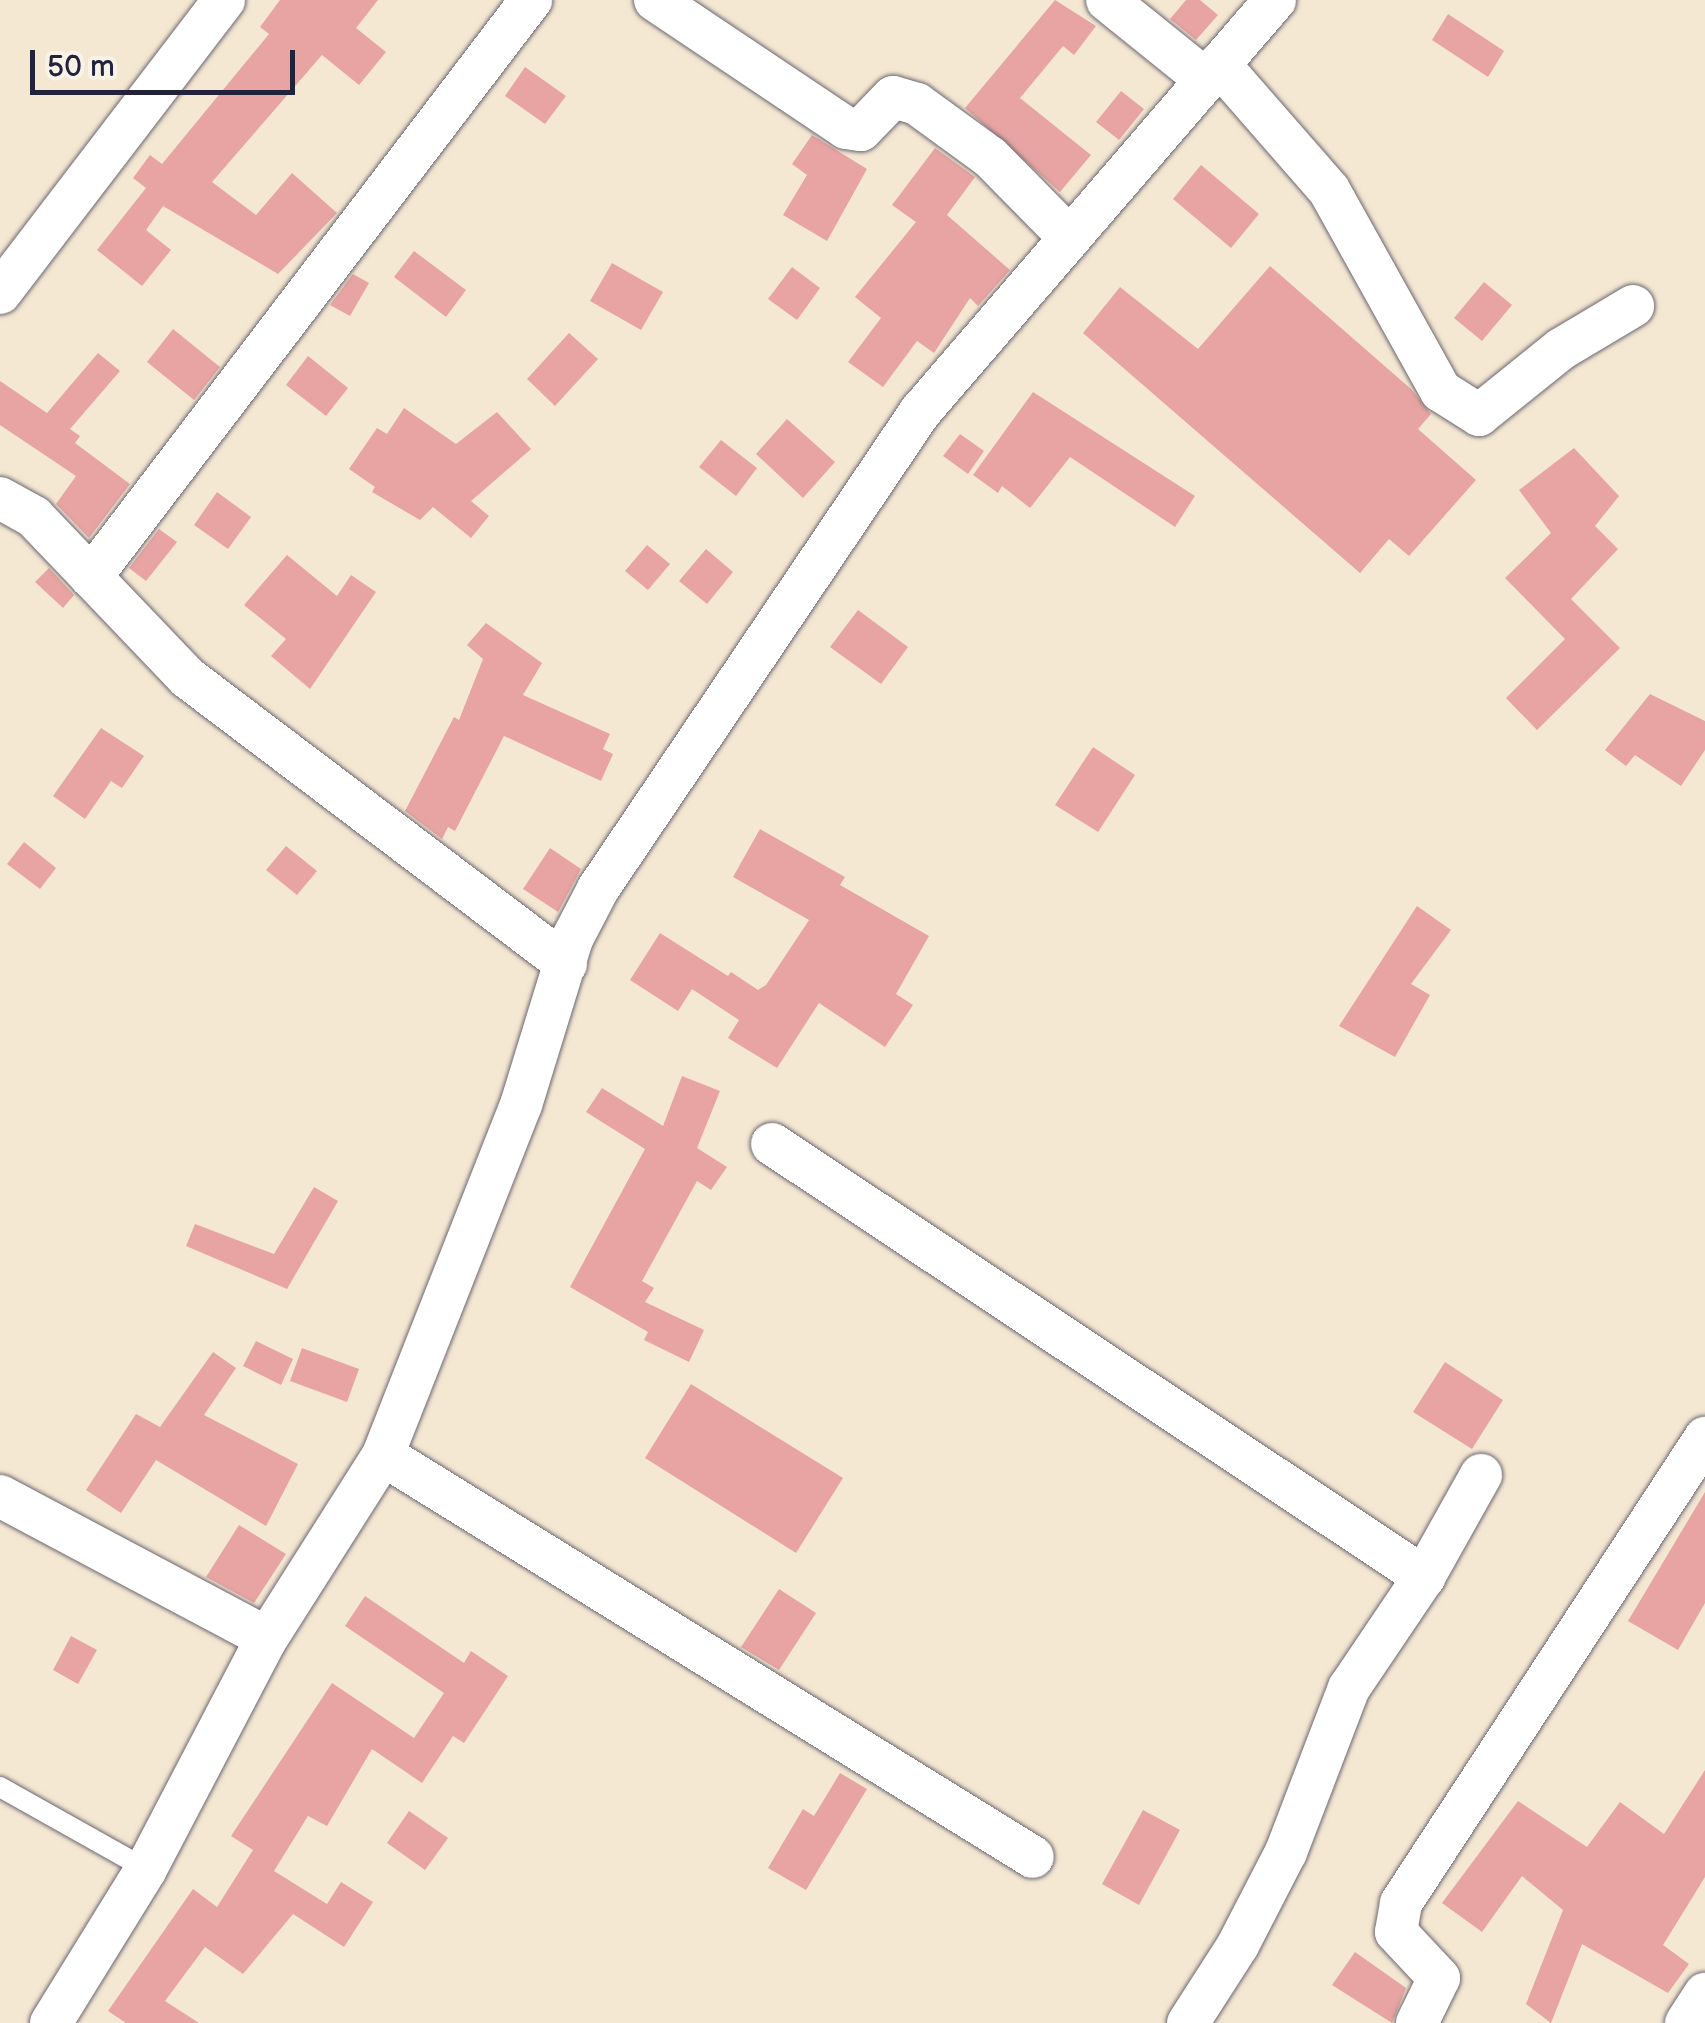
<!DOCTYPE html>
<style>
body{margin:0}
#map{position:relative;width:1705px;height:2023px;overflow:hidden;background:#f5e8d3;font-family:"Balsamiq Sans",sans-serif}
div>[style]{position:absolute}
[style*='--x']{left:calc(var(--x)*1px);top:calc(var(--y)*1px);width:calc(var(--w)*1px);rotate:calc(var(--a)*1deg)}
.building>*{inset:0;background:#e7a4a3}
.roads{filter:drop-shadow(0 0 2px #6c6770) drop-shadow(0 0 2px #6c6770)}
.service>*{height:20px;margin:-10px;padding:0 10px;transform-origin:10px;border-radius:10px;background:#fff}
.minor>*{height:42px;margin:-21px;padding:0 21px;transform-origin:21px;border-radius:21px;background:#fff}
span{translate:-50% -50%;white-space:nowrap;text-align:center;line-height:1.15;-webkit-text-stroke:9px #f7f3e8;paint-order:stroke}
.scale{position:absolute;left:30px;top:50px;width:265px;height:45px;box-sizing:border-box;border:5px solid #22223b;border-top:0;padding-left:12px;font-size:30px;line-height:35px;white-space:nowrap;color:#22223b;-webkit-text-stroke:8px #f7f3e8;paint-order:stroke}
</style>
<div id="map">
<div class="building">
<i style="clip-path:polygon(280px 0,378px 0,356px 28px,386px 52px,359px 85px,322px 55px,212px 182px,256px 215px,292px 173px,337px 213px,278px 274px,163px 206px,146px 230px,171px 250px,142px 286px,97px 250px,146px 188px,133px 178px,150px 155px,162px 164px,269px 34px,260px 27px)"></i>
<i style="clip-path:polygon(1055px 0,1096px 26px,1074px 55px,1063px 46px,1020px 98px,1091px 155px,1060px 192px,965px 108px)"></i>
<i style="clip-path:polygon(1186px 0,1200px 0,1218px 15px,1196px 40px,1170px 19px)"></i>
<i style="clip-path:polygon(1448px 14px,1504px 51px,1488px 77px,1432px 40px)"></i>
<i style="clip-path:polygon(525px 67px,566px 96px,545px 124px,505px 96px)"></i>
<i style="clip-path:polygon(1121px 91px,1144px 109px,1119px 140px,1096px 122px)"></i>
<i style="clip-path:polygon(812px 135px,867px 169px,827px 241px,783px 215px,807px 175px,792px 164px)"></i>
<i style="clip-path:polygon(935px 148px,975px 177px,947px 215px,1010px 270px,978px 306px,970px 298px,934px 353px,917px 341px,883px 387px,848px 362px,881px 318px,855px 297px,916px 222px,892px 205px)"></i>
<i style="clip-path:polygon(1201px 165px,1259px 214px,1231px 248px,1173px 199px)"></i>
<i style="clip-path:polygon(414px 251px,466px 290px,446px 317px,394px 277px)"></i>
<i style="clip-path:polygon(612px 263px,663px 292px,641px 330px,590px 301px)"></i>
<i style="clip-path:polygon(1270px 266px,1411px 389px,1431px 414px,1418px 429px,1476px 480px,1409px 556px,1389px 539px,1360px 573px,1083px 333px,1120px 287px,1198px 349px)"></i>
<i style="clip-path:polygon(792px 267px,820px 288px,797px 320px,768px 299px)"></i>
<i style="clip-path:polygon(353px 274px,369px 283px,350px 316px,330px 305px)"></i>
<i style="clip-path:polygon(1484px 282px,1512px 305px,1482px 341px,1454px 318px)"></i>
<i style="clip-path:polygon(173px 329px,220px 367px,194px 400px,147px 362px)"></i>
<i style="clip-path:polygon(569px 333px,598px 359px,555px 406px,527px 379px)"></i>
<i style="clip-path:polygon(98px 353px,120px 371px,70px 429px,80px 436px,75px 443px,130px 484px,89px 538px,56px 504px,76px 476px,0 425px,0 381px,47px 413px)"></i>
<i style="clip-path:polygon(308px 356px,348px 388px,326px 416px,286px 385px)"></i>
<i style="clip-path:polygon(1033px 392px,1195px 496px,1175px 527px,1070px 457px,1030px 508px,1002px 486px,998px 493px,973px 475px)"></i>
<i style="clip-path:polygon(404px 408px,456px 444px,497px 412px,531px 449px,471px 501px,489px 516px,471px 538px,433px 507px,420px 520px,372px 492px,375px 487px,349px 469px,377px 428px,387px 434px)"></i>
<i style="clip-path:polygon(787px 419px,835px 462px,803px 498px,756px 454px)"></i>
<i style="clip-path:polygon(960px 434px,984px 451px,968px 474px,943px 456px)"></i>
<i style="clip-path:polygon(721px 440px,757px 468px,736px 496px,699px 467px)"></i>
<i style="clip-path:polygon(1574px 448px,1619px 496px,1595px 526px,1618px 549px,1571px 599px,1620px 648px,1537px 730px,1506px 698px,1565px 639px,1505px 578px,1551px 533px,1519px 490px)"></i>
<i style="clip-path:polygon(217px 492px,251px 517px,228px 549px,194px 525px)"></i>
<i style="clip-path:polygon(159px 529px,177px 542px,146px 581px,129px 568px)"></i>
<i style="clip-path:polygon(647px 545px,670px 564px,648px 590px,625px 571px)"></i>
<i style="clip-path:polygon(706px 549px,733px 572px,707px 604px,679px 581px)"></i>
<i style="clip-path:polygon(287px 555px,337px 596px,351px 575px,376px 592px,310px 689px,271px 656px,286px 639px,244px 605px)"></i>
<i style="clip-path:polygon(49px 568px,74px 595px,63px 608px,35px 582px)"></i>
<i style="clip-path:polygon(858px 610px,908px 647px,881px 684px,830px 647px)"></i>
<i style="clip-path:polygon(486px 623px,542px 663px,523px 695px,610px 734px,603px 749px,613px 754px,601px 781px,504px 736px,455px 831px,448px 827px,442px 839px,405px 811px,454px 717px,459px 720px,483px 659px,467px 645px)"></i>
<i style="clip-path:polygon(1650px 694px,1705px 721px,1705px 750px,1681px 786px,1635px 755px,1626px 766px,1605px 750px)"></i>
<i style="clip-path:polygon(101px 728px,144px 756px,122px 788px,111px 781px,85px 819px,53px 796px)"></i>
<i style="clip-path:polygon(1093px 747px,1135px 775px,1098px 832px,1055px 805px)"></i>
<i style="clip-path:polygon(760px 829px,845px 877px,840px 885px,929px 936px,896px 994px,913px 1005px,885px 1047px,819px 1003px,777px 1068px,728px 1038px,739px 1020px,692px 989px,678px 1011px,630px 980px,660px 933px,728px 976px,731px 972px,758px 990px,766px 985px,809px 920px,733px 877px)"></i>
<i style="clip-path:polygon(24px 842px,56px 868px,40px 889px,7px 864px)"></i>
<i style="clip-path:polygon(286px 846px,317px 871px,297px 895px,266px 870px)"></i>
<i style="clip-path:polygon(550px 848px,581px 869px,558px 912px,523px 889px)"></i>
<i style="clip-path:polygon(1417px 906px,1451px 930px,1411px 984px,1430px 995px,1395px 1057px,1339px 1026px)"></i>
<i style="clip-path:polygon(682px 1076px,720px 1091px,697px 1148px,727px 1167px,711px 1190px,697px 1181px,642px 1281px,654px 1288px,645px 1302px,704px 1330px,689px 1362px,644px 1340px,648px 1332px,570px 1287px,645px 1149px,586px 1112px,602px 1088px,663px 1126px)"></i>
<i style="clip-path:polygon(314px 1187px,338px 1201px,287px 1289px,186px 1246px,195px 1224px,274px 1254px)"></i>
<i style="clip-path:polygon(256px 1341px,293px 1359px,281px 1385px,243px 1366px)"></i>
<i style="clip-path:polygon(302px 1348px,359px 1369px,347px 1402px,290px 1381px)"></i>
<i style="clip-path:polygon(213px 1352px,236px 1368px,204px 1415px,298px 1464px,266px 1526px,156px 1460px,121px 1513px,86px 1490px,136px 1414px,160px 1427px)"></i>
<i style="clip-path:polygon(1445px 1362px,1503px 1400px,1472px 1449px,1413px 1412px)"></i>
<i style="clip-path:polygon(691px 1384px,843px 1478px,796px 1553px,645px 1458px)"></i>
<i style="clip-path:polygon(1705px 1492px,1705px 1603px,1678px 1650px,1628px 1621px)"></i>
<i style="clip-path:polygon(239px 1525px,286px 1554px,254px 1603px,206px 1577px)"></i>
<i style="clip-path:polygon(779px 1589px,816px 1613px,779px 1670px,741px 1647px)"></i>
<i style="clip-path:polygon(365px 1596px,464px 1663px,471px 1651px,508px 1676px,464px 1743px,453px 1736px,422px 1783px,372px 1749px,327px 1826px,308px 1816px,274px 1871px,327px 1904px,341px 1882px,373px 1902px,344px 1947px,293px 1914px,243px 1974px,205px 1947px,165px 2001px,199px 2023px,126px 2023px,108px 2011px,193px 1889px,217px 1907px,253px 1850px,231px 1836px,332px 1683px,414px 1738px,444px 1693px,345px 1626px)"></i>
<i style="clip-path:polygon(71px 1636px,97px 1650px,78px 1684px,53px 1670px)"></i>
<i style="clip-path:polygon(1705px 1770px,1705px 1877px,1663px 1945px,1689px 1964px,1668px 1993px,1582px 1944px,1551px 2023px,1526px 2004px,1563px 1910px,1522px 1876px,1482px 1932px,1442px 1903px,1518px 1801px,1587px 1847px,1620px 1802px,1664px 1834px)"></i>
<i style="clip-path:polygon(840px 1773px,867px 1789px,806px 1890px,768px 1868px,803px 1809px,814px 1816px)"></i>
<i style="clip-path:polygon(1143px 1810px,1180px 1830px,1139px 1905px,1102px 1884px)"></i>
<i style="clip-path:polygon(409px 1811px,448px 1838px,425px 1870px,387px 1843px)"></i>
<i style="clip-path:polygon(1355px 1952px,1406px 1988px,1392px 2023px,1332px 1985px)"></i>
</div>
<div class="roads">
<div class="service">
<i style="--x:0;--y:1787;--w:167;--a:29.3"></i>
</div>
<div class="minor">
<i style="--x:655;--y:0;--w:230;--a:33.8"></i>
<i style="--x:846;--y:128;--w:15;--a:8"></i>
<i style="--x:861;--y:130;--w:46;--a:-45.9"></i>
<i style="--x:893;--y:97;--w:25;--a:16"></i>
<i style="--x:917;--y:104;--w:90;--a:36"></i>
<i style="--x:990;--y:157;--w:114;--a:45.4"></i>
<i style="--x:1107;--y:0;--w:127;--a:38.9"></i>
<i style="--x:1219;--y:64;--w:167;--a:48.9"></i>
<i style="--x:1329;--y:190;--w:230;--a:60.9"></i>
<i style="--x:1441;--y:391;--w:45;--a:32.3"></i>
<i style="--x:1479;--y:415;--w:105;--a:-38.8"></i>
<i style="--x:1561;--y:349;--w:84;--a:-30.8"></i>
<i style="--x:0;--y:293;--w:369;--a:-52.6"></i>
<i style="--x:0;--y:498;--w:39;--a:29"></i>
<i style="--x:34;--y:517;--w:223;--a:46.3"></i>
<i style="--x:188;--y:678;--w:474;--a:37.1"></i>
<i style="--x:91;--y:577;--w:726;--a:-52.67"></i>
<i style="--x:772;--y:1144;--w:783;--a:33.59"></i>
<i style="--x:383;--y:1455;--w:764;--a:31.74"></i>
<i style="--x:0;--y:1496;--w:302;--a:28"></i>
<i style="--x:51;--y:2023;--w:181;--a:-58.3"></i>
<i style="--x:146;--y:1869;--w:261;--a:-62.4"></i>
<i style="--x:267;--y:1638;--w:217;--a:-57.6"></i>
<i style="--x:383;--y:1455;--w:376;--a:-68.5"></i>
<i style="--x:521;--y:1105;--w:174;--a:-72.9"></i>
<i style="--x:572;--y:939;--w:56;--a:-62.5"></i>
<i style="--x:598;--y:889;--w:576;--a:-55.98"></i>
<i style="--x:920;--y:412;--w:544;--a:-49.25"></i>
<i style="--x:1188;--y:2023;--w:93;--a:-57.3"></i>
<i style="--x:1238;--y:1945;--w:105;--a:-62.7"></i>
<i style="--x:1286;--y:1852;--w:176;--a:-69"></i>
<i style="--x:1349;--y:1688;--w:134;--a:-56"></i>
<i style="--x:1424;--y:1577;--w:117;--a:-60.8"></i>
<i style="--x:1417;--y:2023;--w:50;--a:-63.9"></i>
<i style="--x:1439;--y:1978;--w:63;--a:-133.1"></i>
<i style="--x:1396;--y:1932;--w:29;--a:-80"></i>
<i style="--x:1401;--y:1903;--w:556;--a:-56.82"></i>
<i style="--x:1686;--y:2023;--w:35;--a:-57"></i>
</div>
</div>
<div class="scale">50 m</div>
</div>
